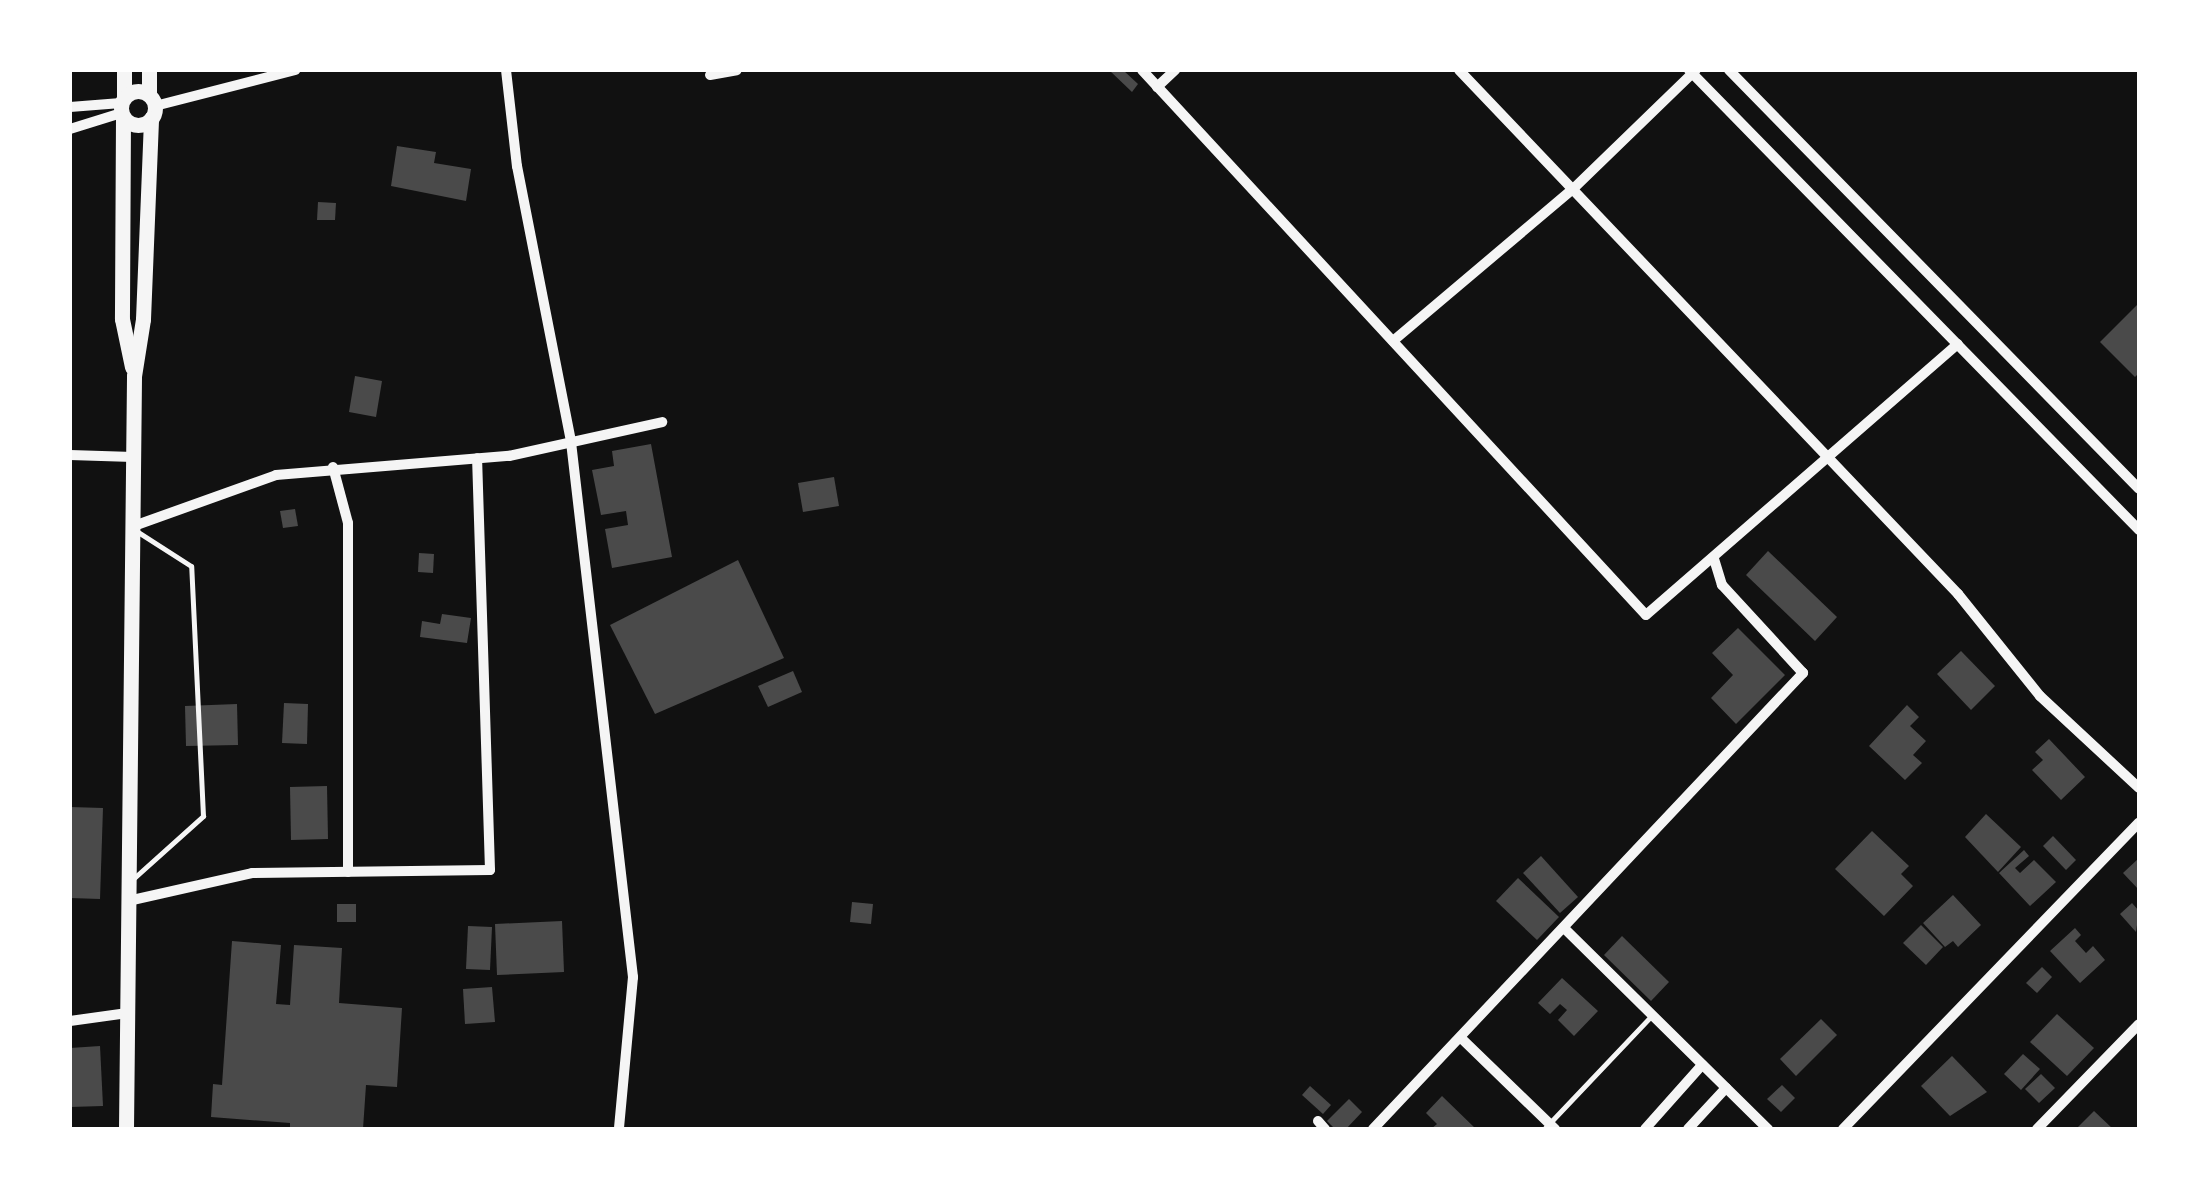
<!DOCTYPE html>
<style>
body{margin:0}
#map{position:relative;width:2209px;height:1199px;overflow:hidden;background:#111;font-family:"Space Grotesk",sans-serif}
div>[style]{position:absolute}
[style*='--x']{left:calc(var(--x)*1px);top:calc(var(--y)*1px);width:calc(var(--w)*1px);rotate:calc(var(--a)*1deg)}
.building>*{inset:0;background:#4a4a4a}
.service>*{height:5px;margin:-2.5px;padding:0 2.5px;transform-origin:2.5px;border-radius:2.5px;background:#f5f5f5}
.minor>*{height:10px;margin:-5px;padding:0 5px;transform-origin:5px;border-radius:5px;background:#f5f5f5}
.primary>*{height:15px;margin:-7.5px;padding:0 7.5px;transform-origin:7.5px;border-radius:7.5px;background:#f5f5f5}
.primary>.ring{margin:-7.5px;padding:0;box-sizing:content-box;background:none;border:15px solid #f5f5f5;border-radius:50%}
span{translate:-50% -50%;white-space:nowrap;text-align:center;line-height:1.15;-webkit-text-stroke:10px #fff;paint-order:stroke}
.frame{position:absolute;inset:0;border:72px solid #fff;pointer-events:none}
</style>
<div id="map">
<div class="building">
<i style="clip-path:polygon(1109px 70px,1123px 70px,1138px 84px,1132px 92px)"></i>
<i style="clip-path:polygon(397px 146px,436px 152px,434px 163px,471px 169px,466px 201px,391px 186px)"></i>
<i style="clip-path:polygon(318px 202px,336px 203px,335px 220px,317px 220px)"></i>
<i style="clip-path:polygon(2139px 303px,2139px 373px,2135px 377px,2100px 342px)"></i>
<i style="clip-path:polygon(355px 376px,382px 381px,376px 417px,349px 412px)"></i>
<i style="clip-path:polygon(651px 444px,672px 557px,612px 568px,605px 529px,628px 525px,626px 511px,601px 515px,592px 470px,614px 466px,612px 451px)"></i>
<i style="clip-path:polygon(834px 477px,839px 506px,803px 512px,798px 483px)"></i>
<i style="clip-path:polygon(295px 509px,298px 526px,283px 528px,280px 511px)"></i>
<i style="clip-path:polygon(1768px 551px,1837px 617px,1815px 641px,1746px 575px)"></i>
<i style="clip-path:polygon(419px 553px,434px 554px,433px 573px,418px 572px)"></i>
<i style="clip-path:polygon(738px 560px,784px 658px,655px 714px,610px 625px)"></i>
<i style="clip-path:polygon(442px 614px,471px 618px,467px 643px,420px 637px,422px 621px,440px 624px)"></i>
<i style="clip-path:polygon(1738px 628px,1785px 675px,1736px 724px,1711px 698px,1733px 675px,1712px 653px)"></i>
<i style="clip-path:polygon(1961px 651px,1995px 686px,1971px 710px,1937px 674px)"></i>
<i style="clip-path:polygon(793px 671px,802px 692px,768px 707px,758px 686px)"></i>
<i style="clip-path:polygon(284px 703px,308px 704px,307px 744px,282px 743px)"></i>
<i style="clip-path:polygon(237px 704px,238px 745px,186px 746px,185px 706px)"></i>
<i style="clip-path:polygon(1907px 705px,1919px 717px,1910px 726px,1926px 741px,1913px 755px,1922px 763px,1905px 780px,1869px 746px)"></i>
<i style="clip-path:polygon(2049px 739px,2085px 777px,2061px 800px,2032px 770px,2043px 760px,2035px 752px)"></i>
<i style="clip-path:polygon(327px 786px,328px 839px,291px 840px,290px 787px)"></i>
<i style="clip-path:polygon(70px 807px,103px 808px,100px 899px,70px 898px)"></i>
<i style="clip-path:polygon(1986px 814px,2021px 847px,1998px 872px,1965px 837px)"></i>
<i style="clip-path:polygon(1872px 831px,1909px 866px,1901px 874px,1913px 886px,1884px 916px,1835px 869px)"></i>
<i style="clip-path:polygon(2053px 836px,2076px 860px,2066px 870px,2043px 846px)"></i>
<i style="clip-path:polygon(2024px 850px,2029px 856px,2015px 868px,2020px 873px,2034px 860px,2056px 882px,2030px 906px,1999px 873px)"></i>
<i style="clip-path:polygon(1541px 856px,1578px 897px,1560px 913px,1523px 873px)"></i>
<i style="clip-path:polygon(2139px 858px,2139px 890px,2123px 873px)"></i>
<i style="clip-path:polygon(1518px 878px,1559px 917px,1537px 940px,1496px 901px)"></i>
<i style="clip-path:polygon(1953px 895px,1981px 925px,1958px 947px,1953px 941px,1945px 947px,1923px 923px)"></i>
<i style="clip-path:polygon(852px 902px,873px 904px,871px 924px,850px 922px)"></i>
<i style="clip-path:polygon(2132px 903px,2139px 911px,2136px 932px,2120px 914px)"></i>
<i style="clip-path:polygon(337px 904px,356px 904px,356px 922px,337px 922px)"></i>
<i style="clip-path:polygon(562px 921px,564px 972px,497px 975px,495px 924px)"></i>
<i style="clip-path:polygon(1921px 925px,1943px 947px,1926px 965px,1903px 943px)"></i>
<i style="clip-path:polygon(468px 926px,492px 927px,490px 970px,466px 969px)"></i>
<i style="clip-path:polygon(2075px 928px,2081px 935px,2075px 941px,2086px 953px,2093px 946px,2105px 960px,2080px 983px,2050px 951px)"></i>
<i style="clip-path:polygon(1622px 936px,1669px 982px,1651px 1001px,1604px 955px)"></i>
<i style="clip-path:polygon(232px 941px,281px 945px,276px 1004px,290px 1005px,294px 945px,342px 948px,339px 1003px,402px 1008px,397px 1087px,366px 1085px,363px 1129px,290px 1129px,290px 1123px,211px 1117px,213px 1084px,222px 1085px)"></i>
<i style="clip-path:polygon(2042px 967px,2052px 977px,2037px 993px,2026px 983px)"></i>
<i style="clip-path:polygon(1562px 978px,1598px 1011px,1574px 1036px,1558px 1020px,1567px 1010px,1560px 1004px,1550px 1014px,1538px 1003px)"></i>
<i style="clip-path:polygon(492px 987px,495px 1022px,465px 1024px,463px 989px)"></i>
<i style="clip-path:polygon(2057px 1014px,2094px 1048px,2067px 1076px,2030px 1042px)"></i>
<i style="clip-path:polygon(1821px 1019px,1837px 1035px,1796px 1076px,1780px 1059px)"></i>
<i style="clip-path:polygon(100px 1046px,103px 1106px,70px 1107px,70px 1048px)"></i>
<i style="clip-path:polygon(2023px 1054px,2040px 1069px,2021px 1090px,2004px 1074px)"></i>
<i style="clip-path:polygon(1952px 1056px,1987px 1092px,1950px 1116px,1921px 1086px)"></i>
<i style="clip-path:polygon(2041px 1074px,2055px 1088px,2039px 1103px,2025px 1089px)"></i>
<i style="clip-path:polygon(1782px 1085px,1795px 1098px,1781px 1112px,1767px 1099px)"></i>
<i style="clip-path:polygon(1310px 1086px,1331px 1105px,1323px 1114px,1302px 1095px)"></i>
<i style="clip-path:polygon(1442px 1096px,1476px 1129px,1431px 1129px,1437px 1124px,1426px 1113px)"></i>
<i style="clip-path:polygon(1349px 1099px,1362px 1112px,1346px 1129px,1335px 1129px,1327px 1121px)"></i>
<i style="clip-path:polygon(2094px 1111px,2113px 1129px,2076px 1129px)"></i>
</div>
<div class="service">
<i style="--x:134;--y:878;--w:93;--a:-41.9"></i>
<i style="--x:203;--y:816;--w:250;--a:-92.7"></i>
<i style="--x:191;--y:566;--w:67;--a:-147.3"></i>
<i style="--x:1544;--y:1129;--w:157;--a:-46.5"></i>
</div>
<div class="minor">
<i style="--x:506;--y:70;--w:97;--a:83.5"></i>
<i style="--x:517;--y:166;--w:281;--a:78.9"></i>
<i style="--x:571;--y:442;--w:539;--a:83.39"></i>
<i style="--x:633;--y:977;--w:153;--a:95.3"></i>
<i style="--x:1142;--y:70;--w:742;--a:47.24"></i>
<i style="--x:1646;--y:615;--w:413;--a:-41"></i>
<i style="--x:1459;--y:70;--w:724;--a:46.4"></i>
<i style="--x:1958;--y:594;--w:131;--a:51.2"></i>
<i style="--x:2040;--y:696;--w:135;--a:42.9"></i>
<i style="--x:1689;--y:70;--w:644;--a:45.63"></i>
<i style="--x:1729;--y:70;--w:586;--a:45.62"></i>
<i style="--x:710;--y:75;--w:27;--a:-10"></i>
<i style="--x:1157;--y:87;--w:25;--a:-43"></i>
<i style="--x:155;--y:106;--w:145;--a:-14.4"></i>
<i style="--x:70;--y:107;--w:51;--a:-4.5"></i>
<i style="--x:70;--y:129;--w:53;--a:-17.4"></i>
<i style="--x:1393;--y:341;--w:236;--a:-40.2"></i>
<i style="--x:1573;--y:189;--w:171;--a:-44.1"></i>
<i style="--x:70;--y:455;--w:63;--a:1.8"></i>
<i style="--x:333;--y:467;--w:58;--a:75"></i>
<i style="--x:348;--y:523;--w:349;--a:90"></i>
<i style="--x:131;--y:527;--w:154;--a:-19.7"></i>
<i style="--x:276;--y:475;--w:234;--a:-4.7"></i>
<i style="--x:509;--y:456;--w:157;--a:-12.5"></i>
<i style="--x:128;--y:901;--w:127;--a:-12.7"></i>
<i style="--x:252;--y:873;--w:238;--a:-0.7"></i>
<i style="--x:490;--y:870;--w:412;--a:-91.8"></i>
<i style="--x:1566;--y:930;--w:284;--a:44.6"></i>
<i style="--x:70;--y:1021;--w:58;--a:-8"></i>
<i style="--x:1461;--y:1038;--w:131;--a:44.1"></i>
<i style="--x:1318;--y:1121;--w:11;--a:49"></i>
<i style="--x:1373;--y:1129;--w:627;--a:-46.68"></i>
<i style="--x:1803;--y:673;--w:120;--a:-132.6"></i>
<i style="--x:1722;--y:585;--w:27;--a:-107"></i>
<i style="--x:1645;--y:1129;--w:86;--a:-48.3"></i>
<i style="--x:1688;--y:1129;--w:56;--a:-47.2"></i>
<i style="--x:1843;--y:1129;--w:426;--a:-46"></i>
<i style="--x:2037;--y:1129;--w:146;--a:-45.8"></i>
</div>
<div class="primary">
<i style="--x:124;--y:70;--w:28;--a:90"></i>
<i class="ring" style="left:121px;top:91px;width:19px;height:19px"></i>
<i style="--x:149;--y:95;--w:25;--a:-90"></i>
<i style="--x:123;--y:117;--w:202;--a:90.3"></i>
<i style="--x:122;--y:319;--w:49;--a:78.2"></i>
<i style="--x:126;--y:1129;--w:753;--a:-89.39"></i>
<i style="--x:134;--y:376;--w:58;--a:-81"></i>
<i style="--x:143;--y:319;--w:201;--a:-87.7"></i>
</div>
<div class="frame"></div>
</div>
